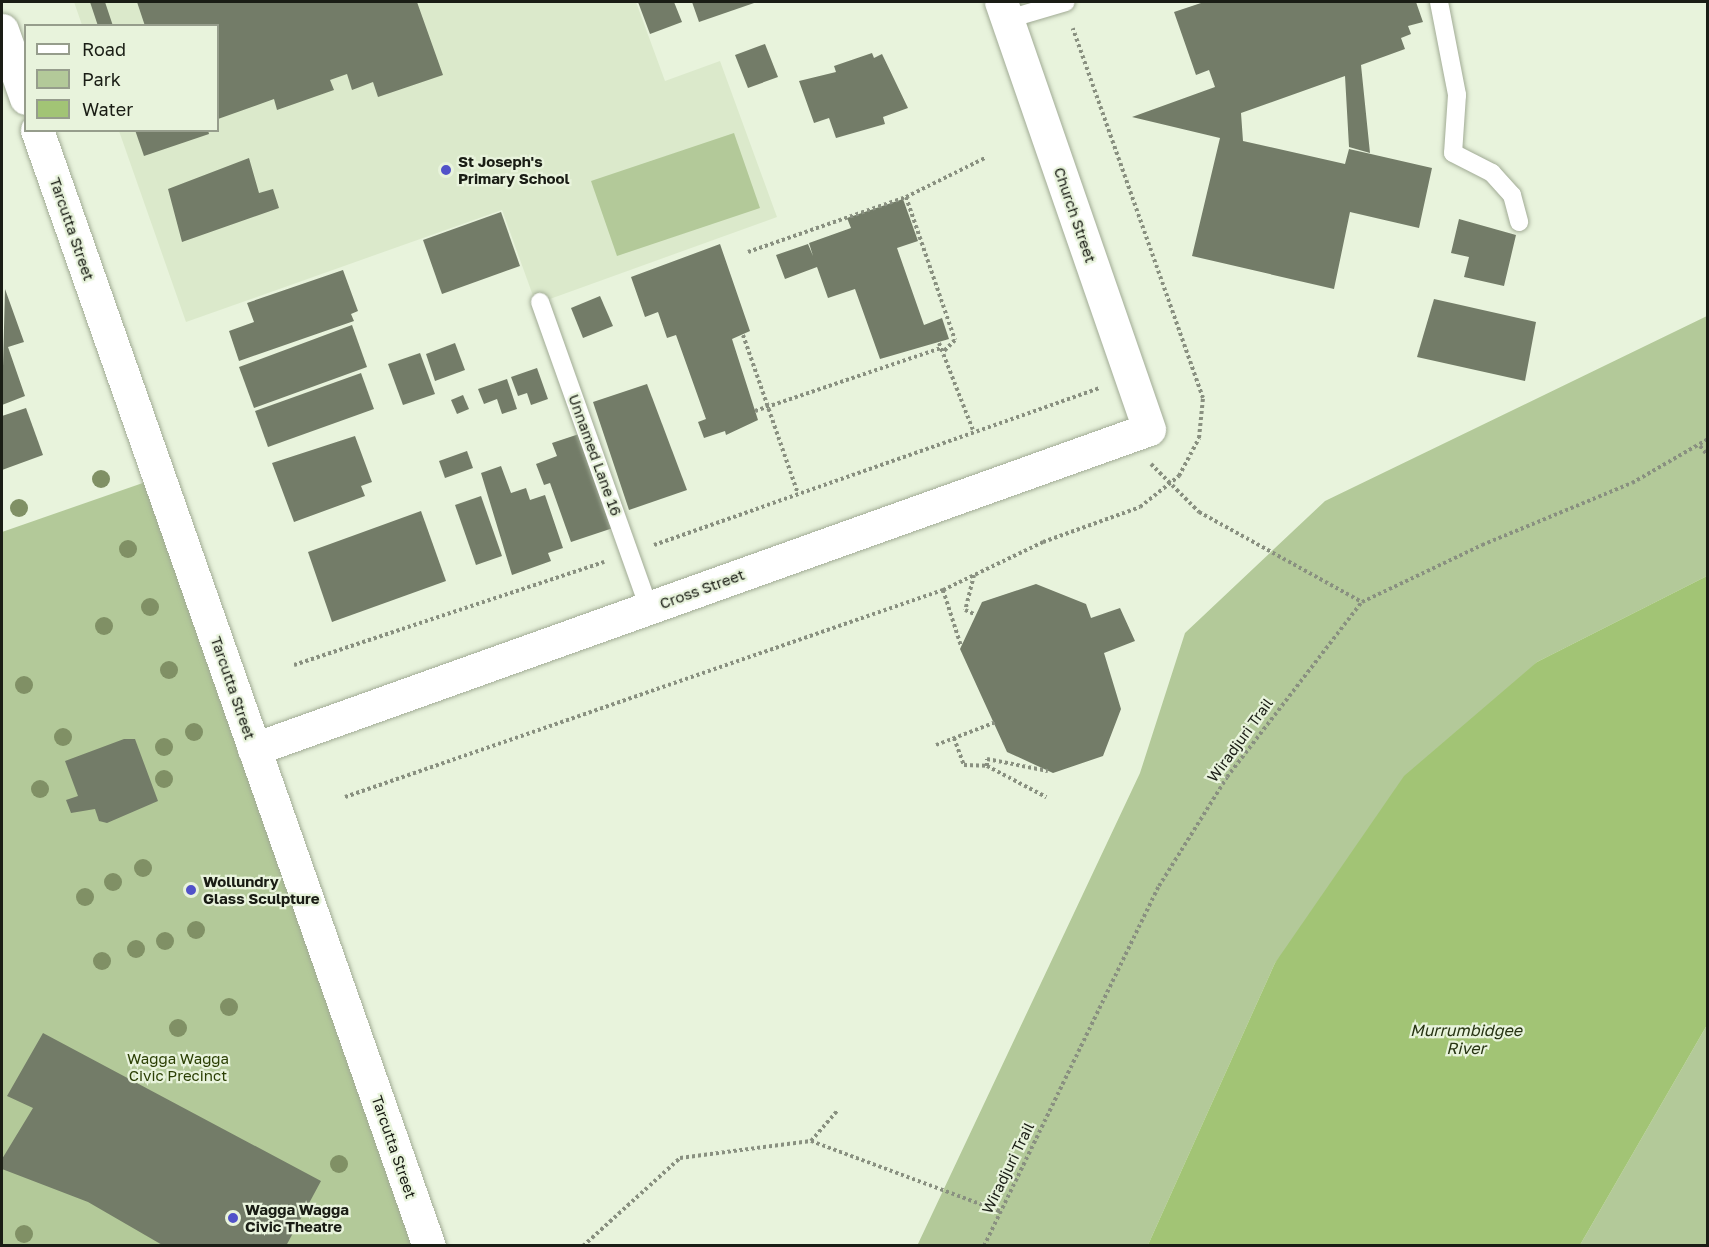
<!DOCTYPE html>
<style>
body{margin:0}
#map{position:relative;width:1709px;height:1247px;overflow:hidden;background:#e8f3dc;font-family:"Golos Text",sans-serif}
div>[style]{position:absolute}
[style*='--x']{left:calc(var(--x)*1px);top:calc(var(--y)*1px);width:calc(var(--w)*1px);rotate:calc(var(--a)*1deg)}
.built>*{inset:0;background:#dbe9cb}
.green>*{inset:0;background:#b3c999}
.water>*{inset:0;background:#a2c475}
.building>*{inset:0;background:#737c68}
.path>*{height:4px;margin-top:-2px;transform-origin:0;background:repeating-linear-gradient(90deg,#899080 0 3px,transparent 0 6px)}
.roads{filter:drop-shadow(0 0 2px #a1ab95) drop-shadow(0 0 2px #a1ab95)}
.service>*{height:18px;margin:-9px;padding:0 9px;transform-origin:9px;border-radius:9px;background:#fff}
.minor>*{height:33px;margin:-16.5px;padding:0 16.5px;transform-origin:16.5px;border-radius:16.5px;background:#fff}
.tertiary>*{height:33px;margin:-16.5px;padding:0 16.5px;transform-origin:16.5px;border-radius:16.5px;background:#fff}
.trees>*{width:18px;height:18px;margin:-9px;border-radius:50%;background:#809065}
.dots>*{width:16px;height:16px;translate:-50% -50%;box-sizing:border-box;border:3px solid #e8f3dc;border-radius:50%}
span{translate:-50% -50%;white-space:nowrap;text-align:center;line-height:1.15;-webkit-text-stroke:4.5px #e8f3dc;paint-order:stroke}
.poi-label{font-size:15px;color:#1a1d15;font-weight:700}
.left{translate:0 -50%;text-align:left}
.street-label{font-size:15px;color:#1a1d15}
.park-label{font-size:15px;color:#2b3f04}
.water-label{font-size:16px;color:#273413;font-style:italic}
.frame{position:absolute;inset:0;border:3px solid #1a1d15;pointer-events:none}
.legend{position:absolute;left:24px;top:24px;width:195px;height:108px;box-sizing:border-box;background:#e8f3dc;border:2px solid #969d8c;margin:0;padding:8px 10px;list-style:none;font-size:18px;color:#1a1d15}
.legend li{display:flex;align-items:center;gap:12px;height:30px}
.legend b{width:30px;border:2px solid #969d8c}
</style>
<div id="map">
<div class="built">
<i style="clip-path:polygon(74px 2px,636px 2px,665px 81px,720px 61px,777px 217px,536px 304px,502px 210px,186px 322px,119px 131px,218px 130px,218px 26px,82px 25px)"></i>
</div>
<div class="green">
<i style="clip-path:polygon(734px 133px,760px 208px,617px 256px,591px 181px)"></i>
<i style="clip-path:polygon(1707px 316px,1707px 576px,1537px 662px,1275px 963px,1148px 1245px,917px 1246px,1140px 773px,1185px 633px,1325px 501px)"></i>
<i style="clip-path:polygon(160px 477px,429px 1245px,2px 1245px,2px 532px)"></i>
<i style="clip-path:polygon(1707px 1025px,1707px 1245px,1580px 1245px)"></i>
</div>
<div class="water">
<i style="clip-path:polygon(1707px 576px,1707px 1025px,1580px 1245px,1148px 1245px,1275px 963px,1404px 776px,1537px 662px)"></i>
</div>
<div class="building">
<i style="clip-path:polygon(90px 2px,105px 2px,113px 26px,98px 26px)"></i>
<i style="clip-path:polygon(137px 2px,417px 2px,443px 75px,378px 97px,373px 82px,352px 90px,347px 74px,330px 80px,334px 90px,277px 110px,274px 99px,218px 119px,218px 26px,145px 26px)"></i>
<i style="clip-path:polygon(638px 2px,674px 2px,682px 22px,650px 34px)"></i>
<i style="clip-path:polygon(692px 2px,757px 2px,699px 22px)"></i>
<i style="clip-path:polygon(1204px 2px,1416px 2px,1423px 22px,1408px 26px,1411px 34px,1401px 38px,1405px 49px,1361px 65px,1370px 153px,1349px 147px,1345px 76px,1241px 113px,1243px 141px,1345px 164px,1349px 149px,1432px 168px,1419px 228px,1350px 212px,1334px 289px,1192px 256px,1220px 138px,1132px 117px,1215px 87px,1209px 70px,1196px 75px,1174px 12px)"></i>
<i style="clip-path:polygon(765px 44px,778px 77px,748px 88px,735px 55px)"></i>
<i style="clip-path:polygon(872px 53px,874px 58px,882px 54px,908px 108px,883px 117px,885px 124px,836px 138px,829px 118px,814px 123px,799px 81px,836px 72px,834px 66px)"></i>
<i style="clip-path:polygon(135px 130px,208px 130px,209px 134px,144px 156px)"></i>
<i style="clip-path:polygon(249px 158px,259px 193px,273px 189px,279px 208px,182px 242px,168px 189px)"></i>
<i style="clip-path:polygon(903px 199px,918px 241px,897px 248px,924px 325px,942px 318px,949px 339px,880px 359px,855px 289px,828px 298px,817px 267px,785px 279px,776px 255px,808px 244px,813px 256px,809px 243px,851px 228px,847px 218px)"></i>
<i style="clip-path:polygon(501px 212px,520px 266px,442px 294px,423px 240px)"></i>
<i style="clip-path:polygon(1459px 219px,1516px 235px,1504px 286px,1464px 277px,1469px 257px,1451px 253px)"></i>
<i style="clip-path:polygon(720px 244px,750px 331px,732px 339px,758px 420px,726px 435px,725px 431px,704px 438px,698px 422px,706px 419px,676px 335px,667px 338px,658px 312px,645px 317px,631px 277px)"></i>
<i style="clip-path:polygon(343px 270px,358px 311px,351px 314px,354px 321px,239px 361px,229px 331px,254px 322px,247px 303px)"></i>
<i style="clip-path:polygon(5px 289px,24px 342px,8px 347px,25px 396px,2px 405px)"></i>
<i style="clip-path:polygon(600px 296px,613px 326px,583px 338px,571px 308px)"></i>
<i style="clip-path:polygon(1434px 299px,1536px 322px,1525px 381px,1417px 357px)"></i>
<i style="clip-path:polygon(352px 325px,367px 367px,254px 408px,239px 367px)"></i>
<i style="clip-path:polygon(455px 343px,465px 370px,435px 381px,426px 354px)"></i>
<i style="clip-path:polygon(420px 353px,435px 394px,403px 405px,388px 364px)"></i>
<i style="clip-path:polygon(537px 368px,548px 399px,531px 405px,527px 393px,518px 396px,511px 377px)"></i>
<i style="clip-path:polygon(361px 373px,374px 409px,268px 447px,255px 411px)"></i>
<i style="clip-path:polygon(507px 379px,517px 409px,502px 414px,497px 399px,484px 404px,478px 389px)"></i>
<i style="clip-path:polygon(647px 384px,687px 490px,629px 510px,593px 402px)"></i>
<i style="clip-path:polygon(463px 395px,469px 409px,457px 414px,451px 400px)"></i>
<i style="clip-path:polygon(26px 408px,43px 455px,2px 470px,2px 416px)"></i>
<i style="clip-path:polygon(579px 434px,613px 528px,571px 542px,550px 483px,544px 485px,536px 464px,557px 456px,552px 443px)"></i>
<i style="clip-path:polygon(355px 436px,372px 482px,361px 486px,365px 496px,294px 522px,272px 463px)"></i>
<i style="clip-path:polygon(467px 451px,473px 468px,445px 478px,439px 461px)"></i>
<i style="clip-path:polygon(501px 466px,511px 493px,526px 488px,530px 500px,545px 495px,563px 548px,548px 553px,551px 561px,512px 575px,481px 473px)"></i>
<i style="clip-path:polygon(481px 496px,502px 556px,476px 565px,455px 505px)"></i>
<i style="clip-path:polygon(421px 511px,446px 581px,332px 622px,308px 552px)"></i>
<i style="clip-path:polygon(1036px 584px,1086px 604px,1091px 618px,1120px 608px,1135px 641px,1104px 653px,1121px 709px,1103px 756px,1053px 773px,1007px 752px,960px 649px,982px 602px)"></i>
<i style="clip-path:polygon(124px 739px,135px 739px,158px 801px,107px 823px,99px 821px,95px 809px,71px 813px,66px 800px,78px 796px,65px 761px)"></i>
<i style="clip-path:polygon(43px 1033px,321px 1181px,286px 1246px,164px 1246px,88px 1202px,2px 1169px,2px 1159px,33px 1108px,7px 1096px)"></i>
</div>
<div class="path">
<i style="--x:906;--y:197;--w:151;--a:71.1"></i>
<i style="--x:955;--y:340;--w:18;--a:135"></i>
<i style="--x:748;--y:252;--w:167;--a:-19.2"></i>
<i style="--x:906;--y:197;--w:88;--a:-26.3"></i>
<i style="--x:743;--y:335;--w:168;--a:70.9"></i>
<i style="--x:939;--y:343;--w:93;--a:68.7"></i>
<i style="--x:755;--y:411;--w:196;--a:-18.7"></i>
<i style="--x:1700;--y:446;--w:13;--a:51"></i>
<i style="--x:1151;--y:464;--w:68;--a:45"></i>
<i style="--x:1199;--y:512;--w:186;--a:28.9"></i>
<i style="--x:654;--y:545;--w:472;--a:-19.4"></i>
<i style="--x:974;--y:575;--w:36;--a:104"></i>
<i style="--x:965;--y:610;--w:12;--a:24"></i>
<i style="--x:943;--y:590;--w:59;--a:72.2"></i>
<i style="--x:294;--y:665;--w:327;--a:-18.4"></i>
<i style="--x:954;--y:738;--w:29;--a:70"></i>
<i style="--x:964;--y:765;--w:23;--a:2"></i>
<i style="--x:987;--y:766;--w:67;--a:27.7"></i>
<i style="--x:936;--y:745;--w:64;--a:-21"></i>
<i style="--x:987;--y:766;--w:7;--a:-90"></i>
<i style="--x:987;--y:759;--w:62;--a:11.1"></i>
<i style="--x:345;--y:797;--w:633;--a:-19.09"></i>
<i style="--x:943;--y:590;--w:111;--a:-25.6"></i>
<i style="--x:1043;--y:542;--w:103;--a:-19.8"></i>
<i style="--x:1140;--y:507;--w:50;--a:-38.5"></i>
<i style="--x:1179;--y:476;--w:43;--a:-62.2"></i>
<i style="--x:1199;--y:438;--w:40;--a:-84.3"></i>
<i style="--x:1203;--y:398;--w:392;--a:-109.4"></i>
<i style="--x:811;--y:1141;--w:40;--a:-49"></i>
<i style="--x:583;--y:1246;--w:131;--a:-42.2"></i>
<i style="--x:680;--y:1158;--w:132;--a:-7.4"></i>
<i style="--x:811;--y:1141;--w:201;--a:20.4"></i>
<i style="--x:984;--y:1246;--w:400;--a:-64.1"></i>
<i style="--x:1159;--y:886;--w:128;--a:-58"></i>
<i style="--x:1227;--y:777;--w:221;--a:-52.4"></i>
<i style="--x:1362;--y:602;--w:133;--a:-25.4"></i>
<i style="--x:1482;--y:545;--w:162;--a:-22.5"></i>
<i style="--x:1632;--y:483;--w:88;--a:-30.1"></i>
</div>
<div class="roads">
<div class="service">
<i style="--x:1439;--y:2;--w:95;--a:79"></i>
<i style="--x:1457;--y:95;--w:58;--a:93.9"></i>
<i style="--x:1453;--y:153;--w:44;--a:27.1"></i>
<i style="--x:1492;--y:173;--w:30;--a:48"></i>
<i style="--x:1512;--y:195;--w:28;--a:75"></i>
<i style="--x:1008;--y:19;--w:60;--a:-16.3"></i>
<i style="--x:540;--y:302;--w:325;--a:70.4"></i>
</div>
<div class="minor">
<i style="--x:254;--y:749;--w:950;--a:-19.67"></i>
<i style="--x:1149;--y:429;--w:452;--a:-109.1"></i>
</div>
<div class="tertiary">
<i style="--x:2;--y:30;--w:72;--a:70.6"></i>
<i style="--x:37;--y:130;--w:1183;--a:70.65"></i>
</div>
</div>
<div class="trees">
<i style="left:101px;top:479px"></i>
<i style="left:19px;top:508px"></i>
<i style="left:128px;top:549px"></i>
<i style="left:150px;top:607px"></i>
<i style="left:104px;top:626px"></i>
<i style="left:169px;top:670px"></i>
<i style="left:24px;top:685px"></i>
<i style="left:194px;top:732px"></i>
<i style="left:63px;top:737px"></i>
<i style="left:164px;top:747px"></i>
<i style="left:164px;top:779px"></i>
<i style="left:40px;top:789px"></i>
<i style="left:143px;top:868px"></i>
<i style="left:113px;top:882px"></i>
<i style="left:85px;top:897px"></i>
<i style="left:196px;top:930px"></i>
<i style="left:165px;top:941px"></i>
<i style="left:136px;top:949px"></i>
<i style="left:102px;top:961px"></i>
<i style="left:229px;top:1007px"></i>
<i style="left:178px;top:1028px"></i>
<i style="left:339px;top:1164px"></i>
<i style="left:24px;top:1234px"></i>
</div>
<div class="dots">
<i style="left:446px;top:170px;background:#5152c9"></i>
<i style="left:191px;top:890px;background:#5152c9"></i>
<i style="left:233px;top:1218px;background:#5152c9"></i>
</div>
<div class="poi-label">
<span class="left" style="left:458px;top:170px">St Joseph's<br>Primary School</span>
<span class="left" style="left:203px;top:890px">Wollundry<br>Glass Sculpture</span>
<span class="left" style="left:245px;top:1218px">Wagga Wagga<br>Civic Theatre</span>
</div>
<div class="street-label">
<span style="left:1075px;top:215px;rotate:71deg">Church Street</span>
<span style="left:72px;top:229px;rotate:71deg">Tarcutta Street</span>
<span style="left:595px;top:455px;rotate:70deg">Unnamed Lane 16</span>
<span style="left:702px;top:589px;rotate:-20deg">Cross Street</span>
<span style="left:233px;top:688px;rotate:71deg">Tarcutta Street</span>
<span style="left:1240px;top:740px;rotate:-54deg">Wiradjuri Trail</span>
<span style="left:394px;top:1147px;rotate:71deg">Tarcutta Street</span>
<span style="left:1008px;top:1168px;rotate:-64deg">Wiradjuri Trail</span>
</div>
<div class="park-label">
<span style="left:178px;top:1067px">Wagga Wagga<br>Civic Precinct</span>
</div>
<div class="water-label">
<span style="left:1466px;top:1039px">Murrumbidgee<br>River</span>
</div>
<div class="frame"></div>
<ul class="legend">
<li><b style="height:8px;background:#fff"></b>Road</li>
<li><b style="height:16px;background:#b3c999"></b>Park</li>
<li><b style="height:16px;background:#a2c475"></b>Water</li>
</ul>
</div>
